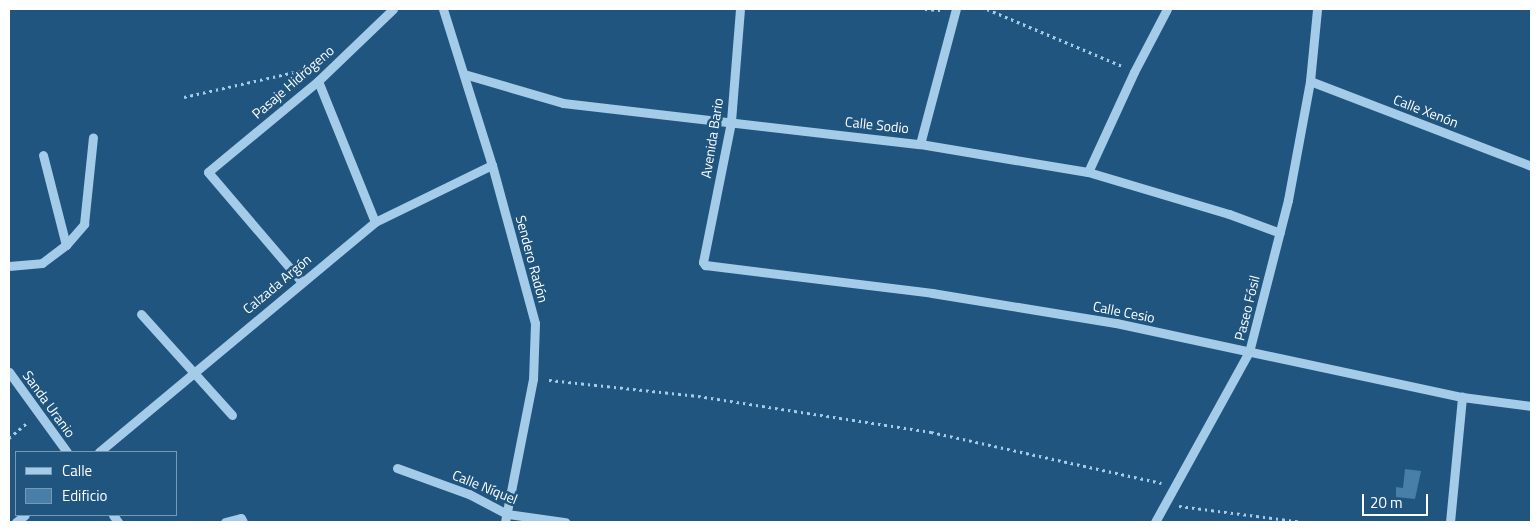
<!DOCTYPE html>
<meta charset="utf-8">
<style>
body{margin:0}
#map{position:relative;width:1540px;height:531px;overflow:hidden;background:#1f557f;font-family:"Titillium Web",sans-serif}
div>[style]{position:absolute}
[style*='--x']{left:calc(var(--x)*1px);top:calc(var(--y)*1px);width:calc(var(--w)*1px);rotate:calc(var(--a)*1deg)}
.building>*{inset:0;background:#487fa9}
.path>*{height:3px;margin-top:-1.5px;transform-origin:0;background:repeating-linear-gradient(90deg,#a4cbe8 0 2.5px,transparent 0 6.5px)}
.minor>*{height:9px;margin:-4.5px;padding:0 4.5px;transform-origin:4.5px;border-radius:4.5px;background:#a4cbe8}
span{translate:-50% -50%;white-space:nowrap;text-align:center;line-height:1.15;-webkit-text-stroke:5px #1f557f;paint-order:stroke}
.street-label{font-size:14px;color:#fff}
.frame{position:absolute;inset:0;border:10px solid #fff;pointer-events:none}
.legend{position:absolute;left:15px;top:451px;width:162px;height:65px;box-sizing:border-box;background:#1f557f;border:1px solid #7999b2;margin:0;padding:6px 9px;list-style:none;font-size:15px;color:#fff}
.legend li{display:flex;align-items:center;gap:10px;height:25px}
.legend b{width:25px;border:1px solid #7999b2}
.scale{position:absolute;left:1362px;top:494px;width:66px;height:22px;box-sizing:border-box;border:2px solid #fff;border-top:0;padding-left:6px;font-size:15px;line-height:18px;white-space:nowrap;color:#fff;-webkit-text-stroke:4px #1f557f;paint-order:stroke}
</style>
<div id="map">
<div class="building">
<i style="clip-path:polygon(1405px 469px,1421px 471px,1415px 499px,1396px 497px,1396px 487px,1403px 488px)"></i>
</div>
<div class="path">
<i style="--x:925;--y:9;--w:15;--a:4"></i>
<i style="--x:987;--y:9;--w:147;--a:22.9"></i>
<i style="--x:184;--y:97;--w:127;--a:-12.7"></i>
<i style="--x:549;--y:380;--w:150;--a:6.1"></i>
<i style="--x:698;--y:396;--w:236;--a:8.8"></i>
<i style="--x:931;--y:432;--w:236;--a:12.5"></i>
<i style="--x:9;--y:438;--w:23;--a:-40"></i>
<i style="--x:1179;--y:506;--w:125;--a:7.4"></i>
</div>
<div class="minor">
<i style="--x:443;--y:9;--w:164;--a:72.6"></i>
<i style="--x:492;--y:165;--w:164;--a:74.8"></i>
<i style="--x:535;--y:323;--w:56;--a:92"></i>
<i style="--x:533;--y:379;--w:146;--a:101.1"></i>
<i style="--x:740;--y:9;--w:113;--a:94.6"></i>
<i style="--x:731;--y:122;--w:143;--a:101.3"></i>
<i style="--x:703;--y:262;--w:4;--a:56"></i>
<i style="--x:705;--y:265;--w:229;--a:7"></i>
<i style="--x:932;--y:293;--w:186;--a:9.3"></i>
<i style="--x:1116;--y:323;--w:354;--a:12.1"></i>
<i style="--x:1462;--y:397;--w:70;--a:7.4"></i>
<i style="--x:464;--y:74;--w:103;--a:16.3"></i>
<i style="--x:563;--y:103;--w:359;--a:6.6"></i>
<i style="--x:920;--y:144;--w:170;--a:9.5"></i>
<i style="--x:1088;--y:172;--w:147;--a:16.6"></i>
<i style="--x:1229;--y:214;--w:54;--a:20.4"></i>
<i style="--x:318;--y:81;--w:152;--a:68"></i>
<i style="--x:1310;--y:81;--w:237;--a:21"></i>
<i style="--x:920;--y:144;--w:140;--a:-75.1"></i>
<i style="--x:43;--y:155;--w:93;--a:75.7"></i>
<i style="--x:1088;--y:172;--w:110;--a:-65.3"></i>
<i style="--x:1134;--y:72;--w:71;--a:-62.4"></i>
<i style="--x:9;--y:266;--w:33;--a:-5"></i>
<i style="--x:42;--y:263;--w:30;--a:-37"></i>
<i style="--x:66;--y:245;--w:28;--a:-49"></i>
<i style="--x:84;--y:224;--w:87;--a:-84.1"></i>
<i style="--x:301;--y:281;--w:143;--a:-130.5"></i>
<i style="--x:208;--y:172;--w:143;--a:-39.6"></i>
<i style="--x:318;--y:81;--w:104;--a:-43.8"></i>
<i style="--x:141;--y:314;--w:136;--a:48"></i>
<i style="--x:9;--y:372;--w:99;--a:54.1"></i>
<i style="--x:99;--y:452;--w:359;--a:-39.8"></i>
<i style="--x:375;--y:222;--w:130;--a:-26"></i>
<i style="--x:397;--y:468;--w:77;--a:19.9"></i>
<i style="--x:469;--y:494;--w:43;--a:27.8"></i>
<i style="--x:507;--y:514;--w:59;--a:7.9"></i>
<i style="--x:113;--y:515;--w:9;--a:54"></i>
<i style="--x:16;--y:522;--w:11;--a:-38"></i>
<i style="--x:225;--y:522;--w:16;--a:-14"></i>
<i style="--x:241;--y:518;--w:4;--a:63"></i>
<i style="--x:1155;--y:522;--w:194;--a:-61.1"></i>
<i style="--x:1249;--y:352;--w:157;--a:-75.6"></i>
<i style="--x:1288;--y:200;--w:121;--a:-79.5"></i>
<i style="--x:1310;--y:81;--w:72;--a:-84.4"></i>
<i style="--x:1450;--y:522;--w:126;--a:-84.5"></i>
</div>
<div class="street-label">
<span style="left:293px;top:82px;rotate:-41deg">Pasaje Hidrógeno</span>
<span style="left:1426px;top:111px;rotate:21deg">Calle Xenón</span>
<span style="left:877px;top:125px;rotate:6deg">Calle Sodio</span>
<span style="left:712px;top:138px;rotate:-81deg">Avenida Bario</span>
<span style="left:532px;top:259px;rotate:75deg">Sendero Radón</span>
<span style="left:277px;top:284px;rotate:-40deg">Calzada Argón</span>
<span style="left:1247px;top:308px;rotate:-76deg">Paseo Fósil</span>
<span style="left:1124px;top:312px;rotate:11deg">Calle Cesio</span>
<span style="left:49px;top:404px;rotate:54deg">Sanda Uranio</span>
<span style="left:485px;top:487px;rotate:22deg">Calle Níquel</span>
</div>
<div class="frame"></div>
<ul class="legend">
<li><b style="height:6px;background:#a4cbe8"></b>Calle</li>
<li><b style="height:14px;background:#487fa9"></b>Edificio</li>
</ul>
<div class="scale">20 m</div>
</div>
